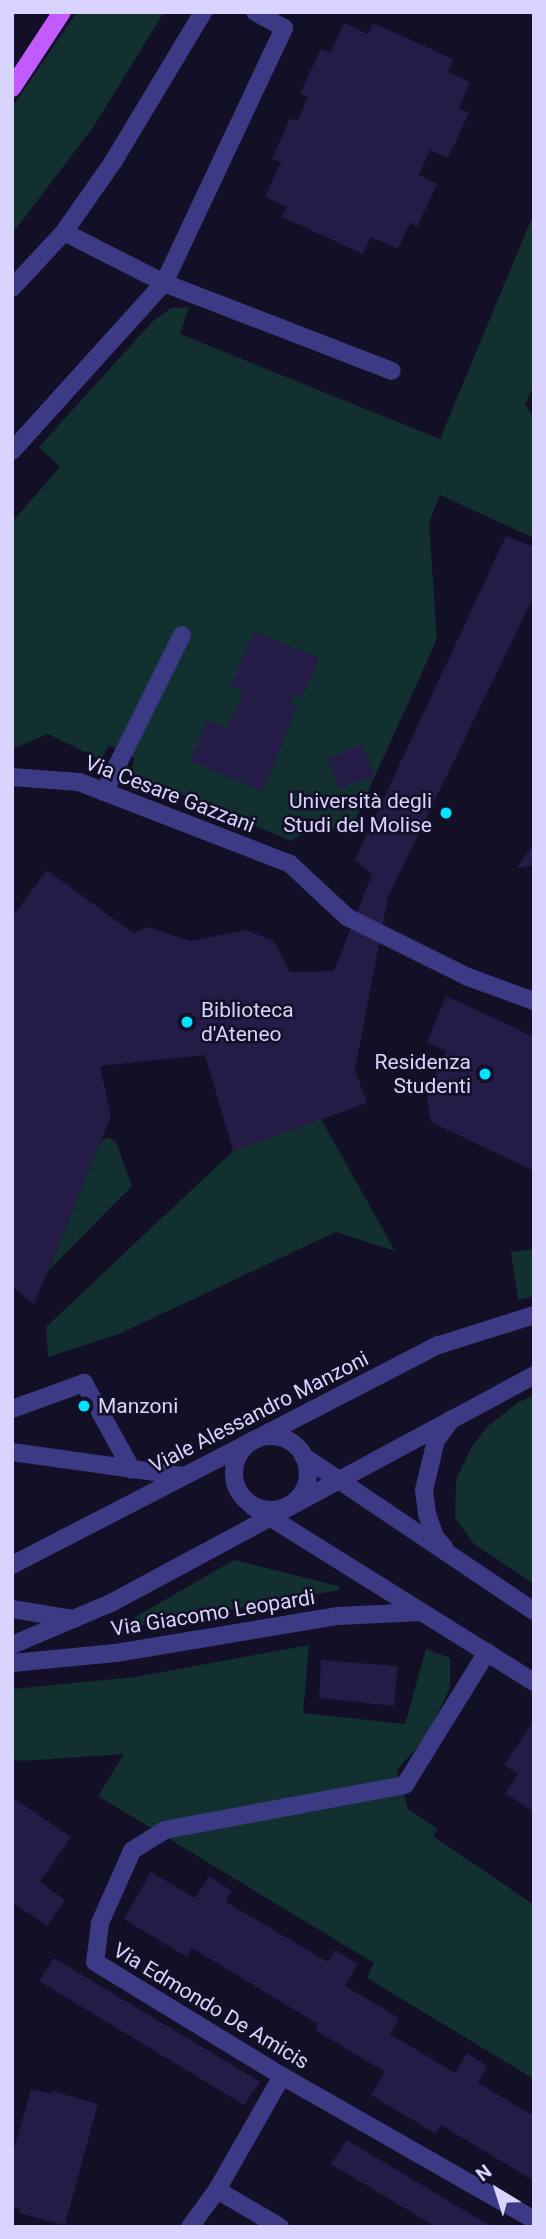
<!DOCTYPE html>
<meta charset="utf-8">
<style>
body{margin:0}
#map{position:relative;width:546px;height:2239px;overflow:hidden;background:#130f26;font-family:Roboto,sans-serif}
div>[style]{position:absolute}
[style*='--x']{left:calc(var(--x)*1px);top:calc(var(--y)*1px);width:calc(var(--w)*1px);rotate:calc(var(--a)*1deg)}
.green>*{inset:0;background:#12302f}
.building>*{inset:0;background:#241b47}
.minor>*{height:18px;margin:-9px;padding:0 9px;transform-origin:9px;border-radius:9px;background:#3d3a85}
.minor>.ring{margin:-9px;padding:0;box-sizing:content-box;background:none;border:18px solid #3d3a85;border-radius:50%}
.major>*{height:18px;margin:-9px;padding:0 9px;transform-origin:9px;border-radius:9px;background:#c25bff}
.dots>*{width:19px;height:19px;translate:-50% -50%;box-sizing:border-box;border:4px solid #130f26;border-radius:50%}
span{translate:-50% -50%;white-space:nowrap;text-align:center;line-height:1.15;-webkit-text-stroke:5px #130f26;paint-order:stroke}
.street-label{font-size:21px;color:#d9d4ff}
.poi-label{font-size:21px;color:#d9d4ff}
.right{translate:-100% -50%;text-align:right}
.left{translate:0 -50%;text-align:left}
.frame{position:absolute;inset:0;border:14px solid #d9d4ff;pointer-events:none}
.north{position:absolute;left:462px;top:2155px;width:70px;height:70px;-webkit-text-stroke:5px #130f26;paint-order:stroke;rotate:322deg;font-size:19px;font-weight:700;line-height:28px;text-align:center;color:#d9d4ff}
.north::after{content:'';display:block;margin:auto;width:24px;height:32px;background:#d9d4ff;clip-path:polygon(50% 0,100% 100%,50% 72%,0 100%)}
</style>
<div id="map">
<div class="green">
<i style="clip-path:polygon(77px 12px,164px 12px,94px 126px,12px 234px,12px 107px)"></i>
<i style="clip-path:polygon(534px 213px,534px 385px,525px 404px,534px 418px,534px 538px,440px 495px,429px 523px,437px 639px,348px 836px,320px 823px,291px 841px,131px 773px,134px 758px,109px 745px,101px 760px,48px 734px,12px 749px,12px 522px,60px 467px,39px 447px,152px 322px,171px 308px,189px 307px,180px 334px,440px 439px)"></i>
<i style="clip-path:polygon(321px 1119px,395px 1251px,336px 1232px,119px 1334px,48px 1357px,46px 1327px,233px 1151px)"></i>
<i style="clip-path:polygon(110px 1138px,116px 1142px,132px 1186px,48px 1271px,101px 1140px)"></i>
<i style="clip-path:polygon(534px 1249px,534px 1296px,518px 1300px,511px 1252px)"></i>
<i style="clip-path:polygon(534px 1395px,534px 1584px,474px 1544px,455px 1518px,456px 1480px,471px 1448px,488px 1426px,519px 1402px)"></i>
<i style="clip-path:polygon(234px 1560px,338px 1586px,340px 1590px,111px 1631px)"></i>
<i style="clip-path:polygon(309px 1645px,303px 1713px,405px 1724px,426px 1649px,450px 1658px,450px 1688px,427px 1736px,397px 1770px,408px 1809px,438px 1829px,433px 1836px,534px 1905px,534px 2079px,367px 1978px,374px 1963px,98px 1796px,124px 1754px,21px 1761px,12px 1758px,12px 1689px,135px 1677px)"></i>
</div>
<div class="building">
<i style="clip-path:polygon(344px 23px,368px 34px,373px 23px,453px 59px,448px 72px,470px 82px,459px 108px,469px 113px,448px 158px,430px 150px,419px 175px,437px 184px,417px 227px,410px 223px,398px 249px,371px 237px,363px 254px,282px 217px,287px 207px,265px 197px,281px 162px,272px 159px,290px 118px,297px 122px,308px 97px,300px 93px,321px 49px,330px 53px)"></i>
<i style="clip-path:polygon(506px 536px,534px 547px,534px 596px,388px 897px,355px 1070px,367px 1103px,233px 1151px,205px 1055px,100px 1066px,111px 1116px,34px 1304px,12px 1287px,12px 917px,47px 870px,133px 933px,148px 927px,190px 941px,246px 930px,274px 941px,290px 972px,334px 971px,372px 874px,355px 860px)"></i>
<i style="clip-path:polygon(254px 632px,319px 658px,302px 698px,294px 694px,290px 703px,297px 707px,263px 791px,190px 761px,207px 720px,228px 728px,243px 691px,231px 686px)"></i>
<i style="clip-path:polygon(363px 745px,374px 776px,339px 789px,327px 758px)"></i>
<i style="clip-path:polygon(534px 843px,534px 865px,516px 869px)"></i>
<i style="clip-path:polygon(446px 996px,534px 1037px,534px 1171px,431px 1122px,427px 1097px,446px 1051px,427px 1042px)"></i>
<i style="clip-path:polygon(321px 1660px,398px 1666px,394px 1706px,319px 1698px)"></i>
<i style="clip-path:polygon(534px 1721px,534px 1812px,505px 1793px,518px 1774px,504px 1765px)"></i>
<i style="clip-path:polygon(12px 1797px,71px 1837px,40px 1882px,65px 1900px,47px 1926px,12px 1902px)"></i>
<i style="clip-path:polygon(151px 1872px,195px 1898px,209px 1876px,232px 1891px,226px 1902px,328px 1962px,335px 1950px,358px 1964px,345px 1986px,399px 2018px,390px 2034px,455px 2073px,467px 2053px,487px 2066px,478px 2083px,534px 2116px,534px 2181px,441px 2125px,436px 2134px,371px 2095px,385px 2072px,315px 2030px,318px 2024px,192px 1948px,187px 1957px,124px 1919px)"></i>
<i style="clip-path:polygon(54px 1958px,260px 2082px,244px 2105px,39px 1981px)"></i>
<i style="clip-path:polygon(31px 2089px,52px 2094px,52px 2091px,98px 2104px,65px 2225px,19px 2213px,20px 2209px,12px 2207px,12px 2156px)"></i>
<i style="clip-path:polygon(347px 2140px,492px 2227px,436px 2227px,331px 2164px)"></i>
</div>
<div class="minor">
<i style="--x:64;--y:232;--w:112;--a:27"></i>
<i style="--x:164;--y:283;--w:244;--a:21.1"></i>
<i style="--x:12;--y:288;--w:76;--a:-47.1"></i>
<i style="--x:64;--y:232;--w:85;--a:-55"></i>
<i style="--x:113;--y:162;--w:175;--a:-59"></i>
<i style="--x:12;--y:451;--w:227;--a:-47.9"></i>
<i style="--x:164;--y:283;--w:282;--a:-64.8"></i>
<i style="--x:284;--y:28;--w:33;--a:-151"></i>
<i style="--x:12;--y:777;--w:67;--a:4.3"></i>
<i style="--x:79;--y:782;--w:226;--a:21.2"></i>
<i style="--x:290;--y:864;--w:78;--a:42.9"></i>
<i style="--x:347;--y:917;--w:135;--a:26.4"></i>
<i style="--x:468;--y:977;--w:70;--a:20"></i>
<i style="--x:104;--y:792;--w:175;--a:-63.6"></i>
<i style="--x:12;--y:1409;--w:77;--a:-19.9"></i>
<i style="--x:84;--y:1383;--w:99;--a:61.1"></i>
<i class="ring" style="left:234px;top:1436px;width:56px;height:56px"></i>
<i style="--x:12;--y:1452;--w:172;--a:8"></i>
<i style="--x:303;--y:1456;--w:278;--a:33.9"></i>
<i style="--x:252;--y:1506;--w:332;--a:32"></i>
<i style="--x:444;--y:1547;--w:13;--a:-132"></i>
<i style="--x:435;--y:1537;--w:24;--a:-109"></i>
<i style="--x:427;--y:1514;--w:24;--a:-97"></i>
<i style="--x:424;--y:1490;--w:51;--a:-76.5"></i>
<i style="--x:436;--y:1440;--w:26;--a:-53"></i>
<i style="--x:12;--y:1565;--w:480;--a:-27.3"></i>
<i style="--x:439;--y:1345;--w:100;--a:-17.5"></i>
<i style="--x:12;--y:1609;--w:63;--a:9.2"></i>
<i style="--x:12;--y:1645;--w:108;--a:-23"></i>
<i style="--x:111;--y:1603;--w:481;--a:-28.3"></i>
<i style="--x:487;--y:1652;--w:156;--a:121.7"></i>
<i style="--x:405;--y:1785;--w:244;--a:169.4"></i>
<i style="--x:165;--y:1830;--w:39;--a:148"></i>
<i style="--x:132;--y:1851;--w:79;--a:114"></i>
<i style="--x:100;--y:1923;--w:39;--a:97"></i>
<i style="--x:95;--y:1962;--w:219;--a:31.4"></i>
<i style="--x:282;--y:2076;--w:290;--a:29.7"></i>
<i style="--x:12;--y:1663;--w:104;--a:-5.5"></i>
<i style="--x:116;--y:1653;--w:225;--a:-9.5"></i>
<i style="--x:338;--y:1616;--w:84;--a:-2.7"></i>
<i style="--x:217;--y:2190;--w:73;--a:30.4"></i>
<i style="--x:190;--y:2227;--w:46;--a:-53.9"></i>
<i style="--x:217;--y:2190;--w:131;--a:-60.3"></i>
</div>
<div class="major">
<i style="--x:12;--y:88;--w:91;--a:-56.7"></i>
</div>
<div class="dots">
<i style="left:446px;top:813px;background:#00e5ff"></i>
<i style="left:187px;top:1022px;background:#00e5ff"></i>
<i style="left:485px;top:1074px;background:#00e5ff"></i>
<i style="left:84px;top:1406px;background:#00e5ff"></i>
</div>
<div class="street-label">
<span style="left:170px;top:794px;rotate:21deg">Via Cesare Gazzani</span>
<span style="left:259px;top:1412px;rotate:-27deg">Viale Alessandro Manzoni</span>
<span style="left:213px;top:1613px;rotate:-9deg">Via Giacomo Leopardi</span>
<span style="left:211px;top:2006px;rotate:31deg">Via Edmondo De Amicis</span>
</div>
<div class="poi-label">
<span class="right" style="left:432px;top:813px">Università degli<br>Studi del Molise</span>
<span class="left" style="left:201px;top:1022px">Biblioteca<br>d'Ateneo</span>
<span class="right" style="left:471px;top:1074px">Residenza<br>Studenti</span>
<span class="left" style="left:98px;top:1406px">Manzoni</span>
</div>
<div class="frame"></div>
<div class="north">N</div>
</div>
